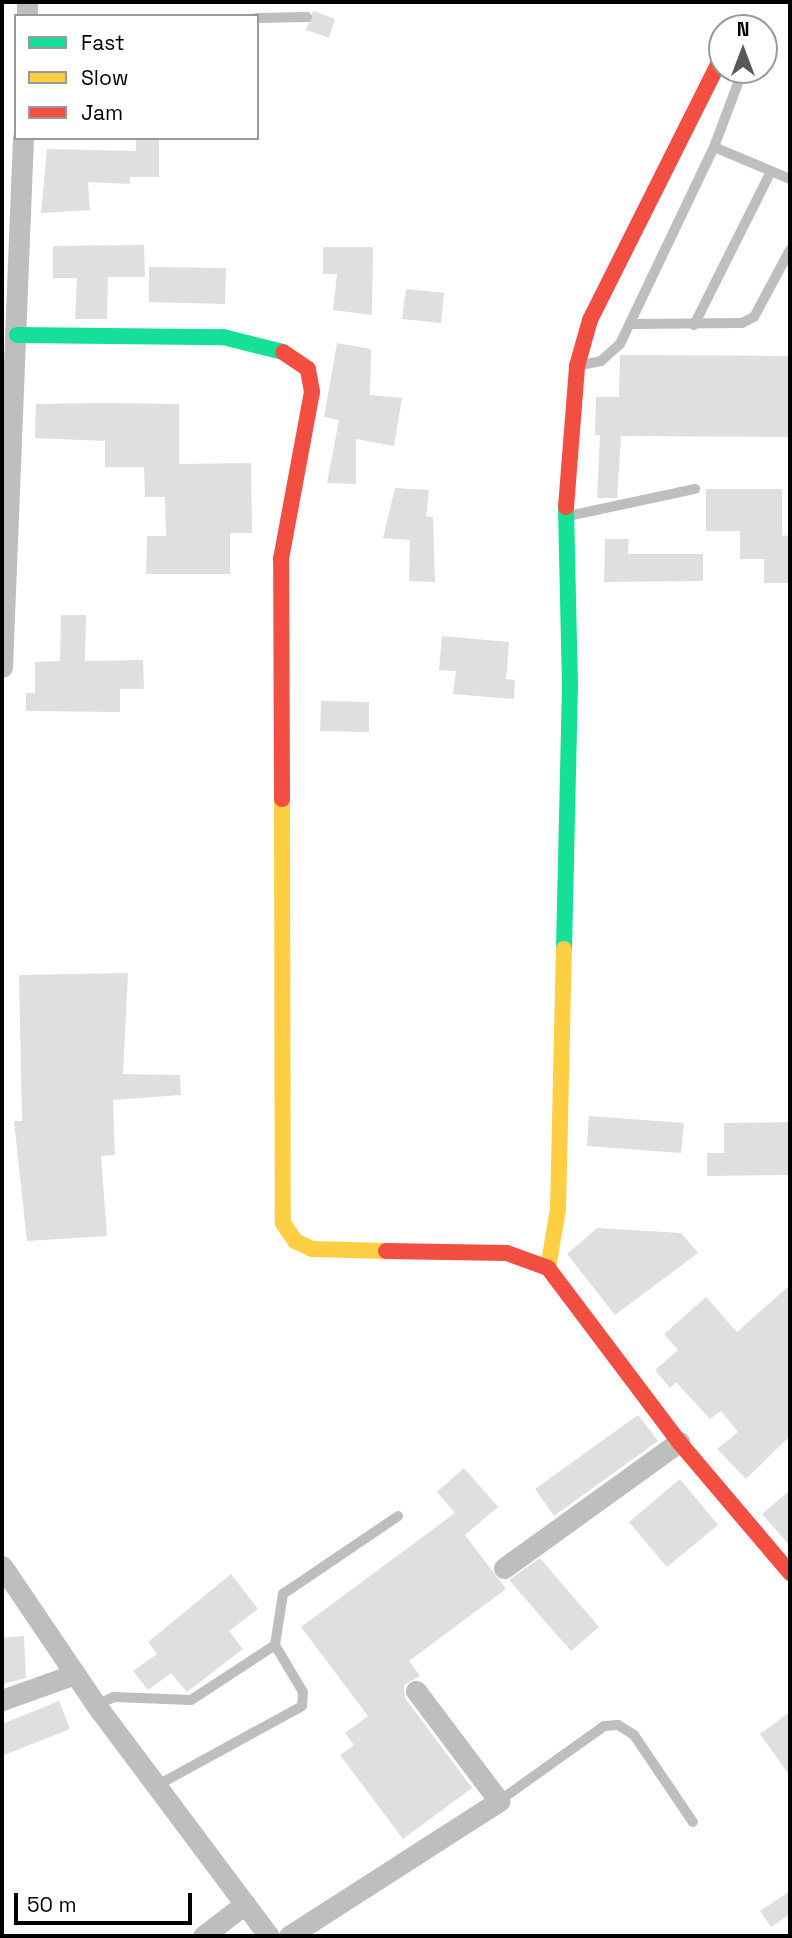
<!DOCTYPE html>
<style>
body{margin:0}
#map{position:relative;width:792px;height:1938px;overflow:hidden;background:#fff;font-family:"Space Grotesk",sans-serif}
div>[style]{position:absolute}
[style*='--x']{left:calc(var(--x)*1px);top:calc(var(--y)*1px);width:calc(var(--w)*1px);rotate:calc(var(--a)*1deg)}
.building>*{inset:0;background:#dfdfdf}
.lane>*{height:10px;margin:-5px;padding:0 5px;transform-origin:5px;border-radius:5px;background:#bebebe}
.street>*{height:21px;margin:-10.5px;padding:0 10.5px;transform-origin:10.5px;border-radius:10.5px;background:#bebebe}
.fast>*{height:16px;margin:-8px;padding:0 8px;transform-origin:8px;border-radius:8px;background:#16e098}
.slow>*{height:16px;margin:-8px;padding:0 8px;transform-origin:8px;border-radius:8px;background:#ffcf43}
.jam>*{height:16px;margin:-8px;padding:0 8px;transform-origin:8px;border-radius:8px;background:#f24e42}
span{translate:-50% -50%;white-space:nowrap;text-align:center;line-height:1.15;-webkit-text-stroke:6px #fff;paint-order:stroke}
.frame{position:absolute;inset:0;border:4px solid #000;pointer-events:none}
.legend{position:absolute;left:14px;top:14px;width:245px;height:126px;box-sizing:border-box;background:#fff;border:2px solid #999;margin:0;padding:9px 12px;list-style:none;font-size:21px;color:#000}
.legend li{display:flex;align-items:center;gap:14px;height:35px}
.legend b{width:35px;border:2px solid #999}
.north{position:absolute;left:708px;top:14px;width:70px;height:70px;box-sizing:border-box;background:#fff;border:2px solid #999;border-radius:50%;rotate:0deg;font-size:19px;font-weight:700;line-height:28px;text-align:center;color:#000}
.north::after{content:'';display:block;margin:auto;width:24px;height:32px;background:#595959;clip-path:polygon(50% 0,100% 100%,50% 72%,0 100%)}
.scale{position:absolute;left:14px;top:1893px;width:178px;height:32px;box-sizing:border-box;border:4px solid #000;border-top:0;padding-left:9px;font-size:21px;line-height:24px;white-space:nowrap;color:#000;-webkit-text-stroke:5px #fff;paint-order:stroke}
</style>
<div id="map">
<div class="building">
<i style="clip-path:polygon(313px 11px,335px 19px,329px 38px,306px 30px)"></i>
<i style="clip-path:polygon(136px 138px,159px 138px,159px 177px,130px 177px,130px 184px,88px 182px,90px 210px,41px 213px,47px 149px,136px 151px)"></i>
<i style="clip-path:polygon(144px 245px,145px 277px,108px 277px,107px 319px,75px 319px,77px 278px,53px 278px,53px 246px)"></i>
<i style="clip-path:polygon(323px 247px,373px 247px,372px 315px,333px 310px,337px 274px,323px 274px)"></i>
<i style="clip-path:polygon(149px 267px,226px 268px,225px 304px,149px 302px)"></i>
<i style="clip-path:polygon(406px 289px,444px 293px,441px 323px,402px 319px)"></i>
<i style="clip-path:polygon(337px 343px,371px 349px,370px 395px,402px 398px,394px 446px,356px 439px,356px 484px,327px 483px,339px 420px,324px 417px)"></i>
<i style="clip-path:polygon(620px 355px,790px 356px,790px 437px,621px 436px,617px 498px,597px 498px,600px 435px,595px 435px,596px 397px,619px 397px)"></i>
<i style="clip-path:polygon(105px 403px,179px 404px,179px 464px,251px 463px,252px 533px,230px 533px,230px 574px,146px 574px,147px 536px,166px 536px,165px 497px,145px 497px,144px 467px,105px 467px,105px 441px,35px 438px,36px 404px)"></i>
<i style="clip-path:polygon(395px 488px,429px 490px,426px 516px,433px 517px,435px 582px,409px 581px,410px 540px,383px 538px)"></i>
<i style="clip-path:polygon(706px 489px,782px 489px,782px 536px,790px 535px,790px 583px,764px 583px,764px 559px,740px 559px,740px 531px,706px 531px)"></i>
<i style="clip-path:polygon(605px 539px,629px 539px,628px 554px,703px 554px,703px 581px,604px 582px)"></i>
<i style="clip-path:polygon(61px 615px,86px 615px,85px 661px,143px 660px,144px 689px,120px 689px,120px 712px,26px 711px,26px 693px,35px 693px,35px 662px,60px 661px)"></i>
<i style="clip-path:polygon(442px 636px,509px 642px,506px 679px,515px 680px,514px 699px,453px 694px,456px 671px,439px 670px)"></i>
<i style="clip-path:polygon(321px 701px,369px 702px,369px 732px,320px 731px)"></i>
<i style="clip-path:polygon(128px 973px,123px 1074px,180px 1075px,181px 1095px,113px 1100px,115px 1155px,101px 1156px,107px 1236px,27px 1241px,14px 1121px,22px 1121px,19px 975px)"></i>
<i style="clip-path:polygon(589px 1116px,684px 1123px,681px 1153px,587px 1146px)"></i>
<i style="clip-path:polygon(790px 1122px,790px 1175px,707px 1176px,707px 1153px,724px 1153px,724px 1123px)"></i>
<i style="clip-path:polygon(597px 1228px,681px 1233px,698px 1253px,615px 1315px,567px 1254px)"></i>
<i style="clip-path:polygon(790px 1285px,790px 1436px,746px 1479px,717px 1449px,738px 1432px,721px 1411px,710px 1419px,676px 1382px,670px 1388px,655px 1370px,678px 1350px,664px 1334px,706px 1297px,737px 1332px)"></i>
<i style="clip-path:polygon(638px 1415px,658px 1441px,554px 1516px,535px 1489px)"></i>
<i style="clip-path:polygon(464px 1468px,498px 1507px,465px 1535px,506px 1589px,409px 1661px,420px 1676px,404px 1685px,405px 1698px,472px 1788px,403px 1839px,340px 1755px,354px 1745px,345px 1733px,368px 1716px,301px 1627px,455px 1513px,437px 1492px)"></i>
<i style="clip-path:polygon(680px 1479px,718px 1525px,667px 1567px,629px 1522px)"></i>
<i style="clip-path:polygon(790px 1490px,790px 1546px,762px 1514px)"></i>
<i style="clip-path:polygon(540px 1558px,599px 1627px,571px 1651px,509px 1580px)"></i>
<i style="clip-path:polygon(231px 1574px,258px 1609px,229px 1631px,243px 1649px,187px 1692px,171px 1673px,148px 1690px,133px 1671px,157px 1654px,148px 1642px)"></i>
<i style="clip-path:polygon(24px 1636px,26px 1678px,2px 1684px,2px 1638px)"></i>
<i style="clip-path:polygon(59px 1701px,70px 1729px,2px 1756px,2px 1724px)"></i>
<i style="clip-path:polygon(790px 1712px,790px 1776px,760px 1734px)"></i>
<i style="clip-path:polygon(790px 1891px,790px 1914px,771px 1927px,760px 1911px)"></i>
</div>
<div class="lane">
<i style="--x:257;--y:18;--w:50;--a:-1.1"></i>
<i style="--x:714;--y:147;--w:82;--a:22.8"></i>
<i style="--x:631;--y:324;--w:111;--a:-0.5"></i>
<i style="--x:742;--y:323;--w:13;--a:-27"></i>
<i style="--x:754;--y:317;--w:76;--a:-61.8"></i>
<i style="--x:694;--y:325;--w:172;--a:-63.4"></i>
<i style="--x:581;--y:365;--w:20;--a:-11"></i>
<i style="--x:601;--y:361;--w:25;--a:-42"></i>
<i style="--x:620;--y:344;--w:218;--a:-64.5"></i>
<i style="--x:714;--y:147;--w:82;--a:-69.4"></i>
<i style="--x:568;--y:516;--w:130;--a:-12"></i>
<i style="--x:96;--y:1705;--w:20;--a:-24"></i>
<i style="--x:114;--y:1697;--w:77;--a:2.2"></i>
<i style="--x:191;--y:1700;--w:100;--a:-33.2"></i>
<i style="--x:275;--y:1645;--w:52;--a:-81.1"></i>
<i style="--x:283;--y:1594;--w:139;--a:-34.1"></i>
<i style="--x:156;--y:1786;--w:166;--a:-28.7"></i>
<i style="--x:302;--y:1706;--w:14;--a:-86"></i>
<i style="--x:303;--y:1692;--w:55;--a:-120.8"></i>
<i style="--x:499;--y:1801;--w:129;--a:-35.5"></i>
<i style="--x:604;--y:1726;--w:14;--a:-4"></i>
<i style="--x:618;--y:1725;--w:19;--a:32"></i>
<i style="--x:634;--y:1735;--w:105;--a:55.9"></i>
</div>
<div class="street">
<i style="--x:27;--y:2;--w:14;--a:90"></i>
<i style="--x:2;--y:667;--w:529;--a:-87.73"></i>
<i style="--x:2;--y:1566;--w:168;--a:55.9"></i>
<i style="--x:96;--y:1705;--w:289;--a:53.2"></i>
<i style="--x:504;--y:1568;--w:216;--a:-35.8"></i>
<i style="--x:2;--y:1700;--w:77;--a:-19.6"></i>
<i style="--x:203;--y:1936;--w:53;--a:-37.3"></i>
<i style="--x:289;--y:1936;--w:250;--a:-32.7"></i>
<i style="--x:499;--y:1801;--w:138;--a:-127"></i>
</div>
<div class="fast">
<i style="--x:17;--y:335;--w:206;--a:0.6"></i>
<i style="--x:223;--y:337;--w:62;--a:14"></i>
<i style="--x:564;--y:949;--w:263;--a:-88.7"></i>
<i style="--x:570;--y:686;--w:179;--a:-91.3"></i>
</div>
<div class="slow">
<i style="--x:282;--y:799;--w:424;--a:89.9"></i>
<i style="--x:283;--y:1223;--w:22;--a:56"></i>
<i style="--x:295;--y:1241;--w:19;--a:25"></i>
<i style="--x:312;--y:1249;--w:74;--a:1.5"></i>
<i style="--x:548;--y:1268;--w:60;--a:-80.4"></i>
<i style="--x:558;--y:1209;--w:260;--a:-88.7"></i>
</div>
<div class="jam">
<i style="--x:566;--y:507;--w:141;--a:-85.5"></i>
<i style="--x:577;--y:366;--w:48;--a:-74.2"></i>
<i style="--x:590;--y:320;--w:295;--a:-63.4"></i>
<i style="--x:282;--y:799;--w:240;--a:-90.2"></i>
<i style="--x:281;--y:559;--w:170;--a:-79.5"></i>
<i style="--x:312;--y:392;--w:23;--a:-100"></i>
<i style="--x:308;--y:369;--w:30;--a:-146"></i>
<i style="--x:386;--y:1251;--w:121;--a:0.9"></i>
<i style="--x:507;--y:1253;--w:44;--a:20.1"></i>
<i style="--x:548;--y:1268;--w:218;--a:53"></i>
<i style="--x:679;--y:1442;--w:172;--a:49.7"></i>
</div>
<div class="frame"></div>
<ul class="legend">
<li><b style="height:9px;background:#16e098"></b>Fast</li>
<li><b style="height:9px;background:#ffcf43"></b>Slow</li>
<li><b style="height:9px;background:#f24e42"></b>Jam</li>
</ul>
<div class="north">N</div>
<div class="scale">50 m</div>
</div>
